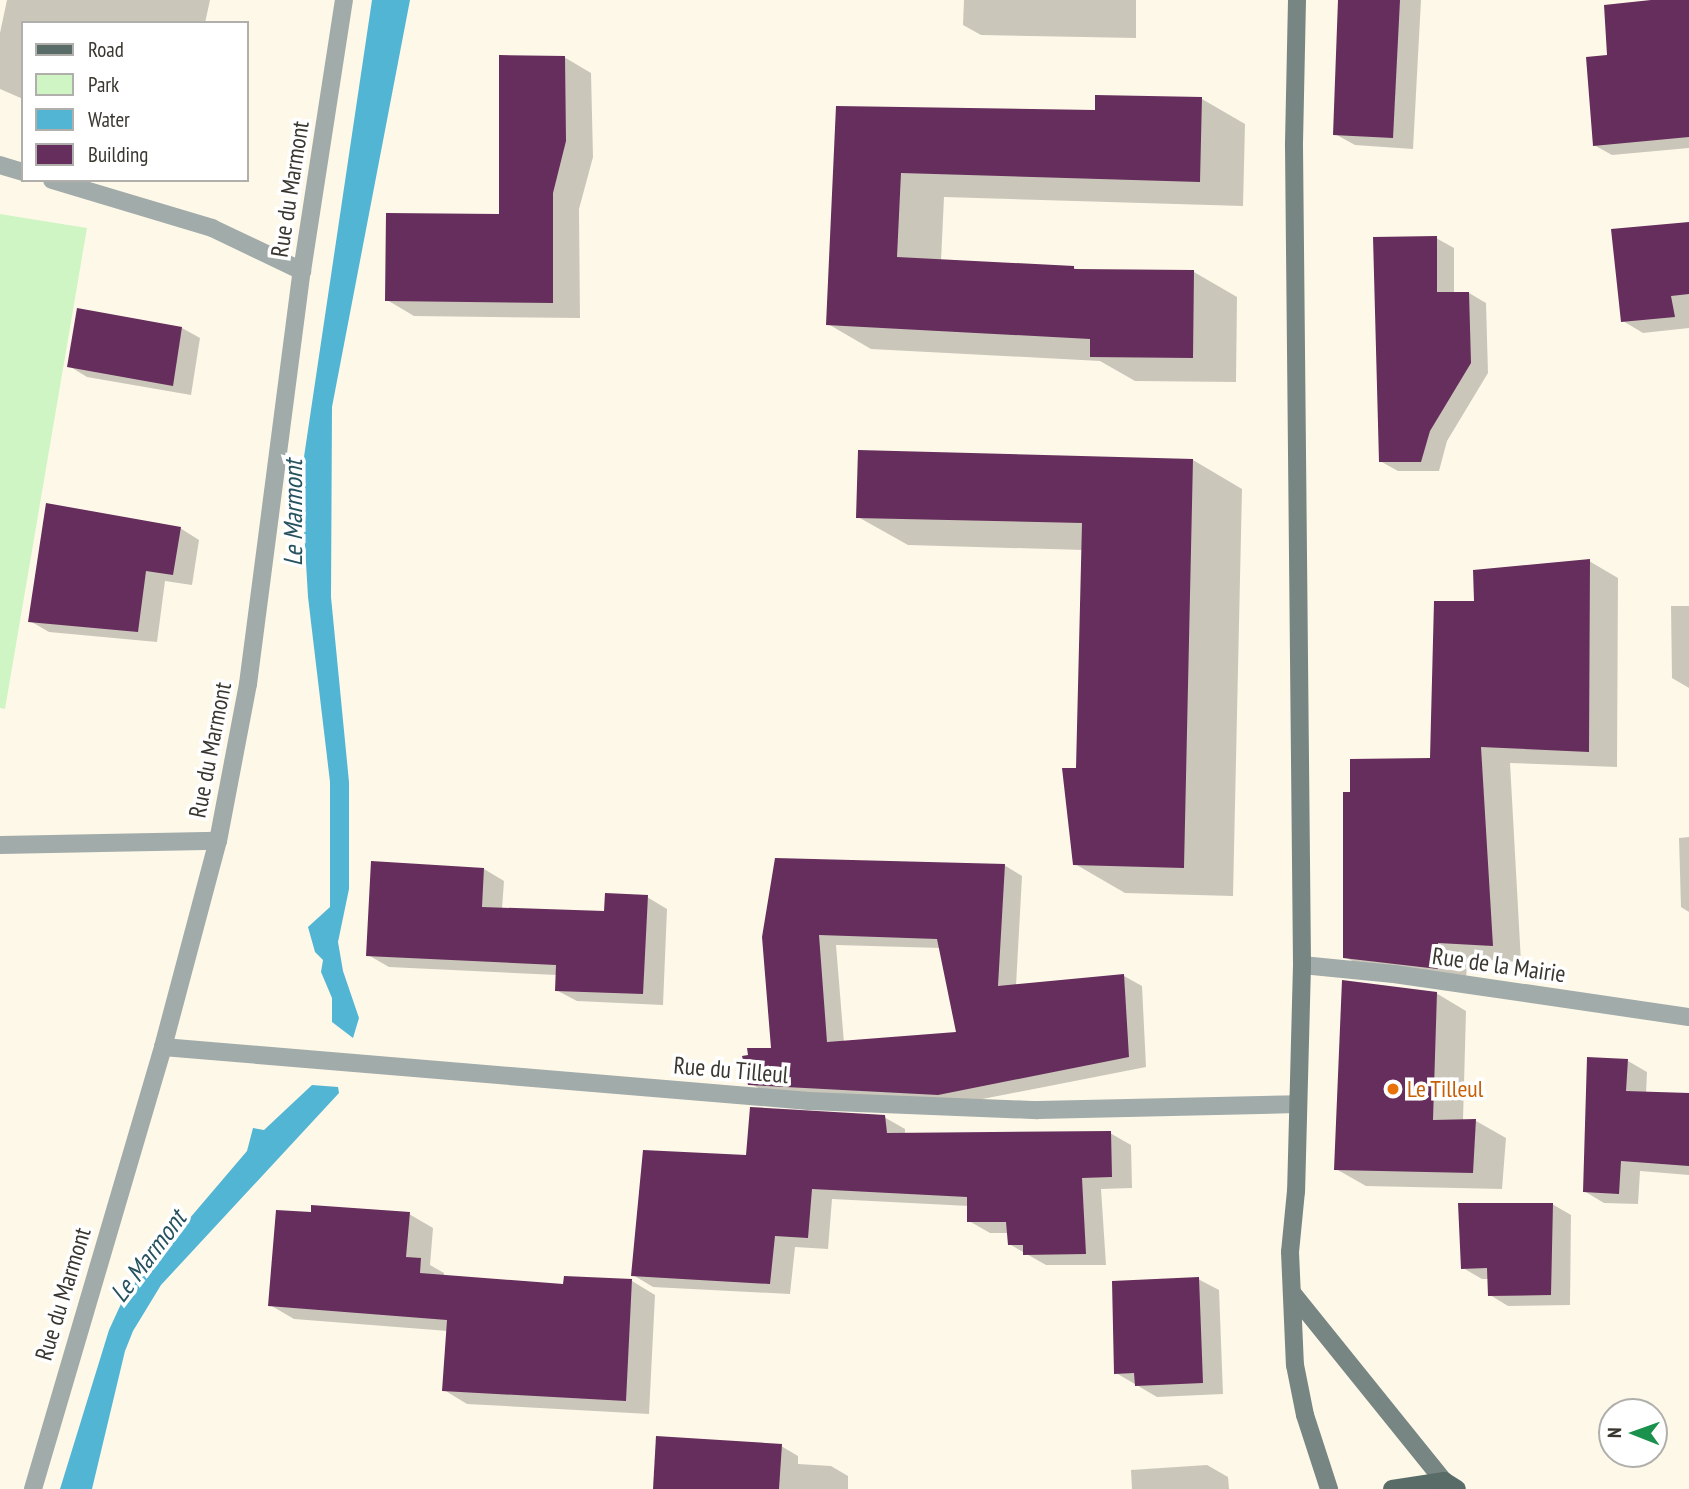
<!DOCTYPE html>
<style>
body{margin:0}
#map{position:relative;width:1689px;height:1489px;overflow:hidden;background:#fef8e9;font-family:"PT Sans Narrow",sans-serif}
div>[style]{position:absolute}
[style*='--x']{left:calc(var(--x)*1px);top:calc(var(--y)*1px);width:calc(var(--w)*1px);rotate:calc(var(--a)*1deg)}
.green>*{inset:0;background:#d0f5c5}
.water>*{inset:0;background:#52b5d4}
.shadow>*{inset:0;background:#0003}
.building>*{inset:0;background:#662e5c}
.minor>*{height:18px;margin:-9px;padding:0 9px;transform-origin:9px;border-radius:9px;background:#a1aba9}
.secondary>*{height:18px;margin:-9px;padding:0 9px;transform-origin:9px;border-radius:9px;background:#788683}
.primary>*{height:18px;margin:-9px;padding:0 9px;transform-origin:9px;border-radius:9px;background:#5a6c68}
.dots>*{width:19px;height:19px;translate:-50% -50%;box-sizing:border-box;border:4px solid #fff;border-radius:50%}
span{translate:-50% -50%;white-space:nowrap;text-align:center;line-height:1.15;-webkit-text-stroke:7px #fff;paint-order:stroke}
.street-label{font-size:24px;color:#3a3630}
.food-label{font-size:24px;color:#c56008}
.left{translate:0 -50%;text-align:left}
.water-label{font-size:26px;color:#26515f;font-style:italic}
.legend{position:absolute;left:21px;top:21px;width:228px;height:161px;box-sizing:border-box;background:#fff;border:2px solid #b0afac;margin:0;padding:9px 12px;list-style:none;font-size:21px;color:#3a3630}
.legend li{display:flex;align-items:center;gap:14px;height:35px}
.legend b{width:35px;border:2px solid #b0afac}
.north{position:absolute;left:1598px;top:1398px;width:70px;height:70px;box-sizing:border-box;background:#fff;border:2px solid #b0afac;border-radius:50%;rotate:271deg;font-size:19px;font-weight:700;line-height:28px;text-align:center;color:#3a3630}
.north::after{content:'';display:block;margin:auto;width:24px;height:32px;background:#1a914c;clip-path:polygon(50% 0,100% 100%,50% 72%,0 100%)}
</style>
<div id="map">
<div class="green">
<i style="clip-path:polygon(0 214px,87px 228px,5px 709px,0 708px)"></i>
</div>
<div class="water">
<i style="clip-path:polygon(372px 0,410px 0,332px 407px,331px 597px,349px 782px,349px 889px,338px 942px,343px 971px,359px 1018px,353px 1038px,332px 1022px,332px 998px,321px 972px,323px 960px,315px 952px,308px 927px,330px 907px,330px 782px,308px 597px,301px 477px)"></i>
<i style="clip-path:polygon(312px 1085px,338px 1087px,339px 1093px,161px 1285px,133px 1331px,125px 1351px,92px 1489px,60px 1489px,109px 1330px,126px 1293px,247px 1151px,253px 1128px,264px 1130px)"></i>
</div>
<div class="shadow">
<i style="clip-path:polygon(7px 0,210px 0,205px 23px,23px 23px,23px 99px,0 89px,0 33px)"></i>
<i style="clip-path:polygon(964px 0,1136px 0,1136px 38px,981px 35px,963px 25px)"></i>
<i style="clip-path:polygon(1340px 0,1421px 0,1413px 149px,1355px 145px,1335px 134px)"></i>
<i style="clip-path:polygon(1669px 0,1689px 0,1689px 148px,1612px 155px,1594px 145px,1608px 56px)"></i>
<i style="clip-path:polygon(564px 57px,591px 73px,593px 157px,579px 209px,580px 318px,414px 316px,387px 300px,501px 216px)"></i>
<i style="clip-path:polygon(1202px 99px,1245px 124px,1243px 206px,944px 197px,941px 261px,1074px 268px,1080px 271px,1194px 272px,1237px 297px,1236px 382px,1135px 381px,1100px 361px,871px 349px,828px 324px,838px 108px,1097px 111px)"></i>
<i style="clip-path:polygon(1689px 223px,1689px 328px,1643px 333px,1623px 321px)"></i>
<i style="clip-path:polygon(1436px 238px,1454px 248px,1454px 294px,1469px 293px,1486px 303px,1488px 373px,1447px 441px,1439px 471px,1398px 471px,1380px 461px)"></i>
<i style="clip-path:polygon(182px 328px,200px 338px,191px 395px,87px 377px,69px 366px)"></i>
<i style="clip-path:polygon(1193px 460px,1242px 489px,1233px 896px,1125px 893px,1075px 864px,1083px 550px,908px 545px,858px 517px)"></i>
<i style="clip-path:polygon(180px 528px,199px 540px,192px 585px,165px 581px,157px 642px,49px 632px,30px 621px)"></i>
<i style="clip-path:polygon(1589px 561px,1618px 578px,1617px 767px,1510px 763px,1521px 962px,1467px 959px,1466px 984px,1374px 973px,1345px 957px,1352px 794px,1432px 760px,1476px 602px)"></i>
<i style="clip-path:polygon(1671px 606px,1689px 606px,1689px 688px,1672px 678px)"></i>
<i style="clip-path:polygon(1689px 837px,1689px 912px,1681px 907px,1679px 838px)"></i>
<i style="clip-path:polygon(evenodd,777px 859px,1004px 865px,1022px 876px,1016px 986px,1124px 976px,1142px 986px,1146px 1067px,957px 1104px,768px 1094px,750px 1083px,773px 1049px,777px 859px,836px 945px,941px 948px,958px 1033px,844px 1043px,836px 945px)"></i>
<i style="clip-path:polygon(484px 869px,504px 881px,502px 909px,606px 912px,647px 897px,667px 909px,663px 1005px,577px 1001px,556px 990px,557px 975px,389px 967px,368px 955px)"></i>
<i style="clip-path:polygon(1436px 993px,1466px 1011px,1463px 1121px,1476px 1121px,1506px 1138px,1502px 1189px,1366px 1186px,1336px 1169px)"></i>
<i style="clip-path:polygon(1628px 1061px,1647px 1072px,1646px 1094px,1689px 1095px,1689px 1175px,1640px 1171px,1638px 1204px,1604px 1203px,1584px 1191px)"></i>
<i style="clip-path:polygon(884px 1117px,905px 1129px,905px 1134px,1110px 1133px,1131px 1145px,1132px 1188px,1101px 1189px,1106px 1265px,1046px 1265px,1009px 1244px,1009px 1233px,990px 1233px,969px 1221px,969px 1206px,832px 1199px,828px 1249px,795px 1247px,790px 1294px,653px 1287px,633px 1275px,748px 1156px)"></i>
<i style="clip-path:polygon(1552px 1204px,1571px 1215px,1570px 1305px,1508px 1306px,1490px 1295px,1489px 1279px,1482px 1279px,1463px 1268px)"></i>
<i style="clip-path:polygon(409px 1214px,433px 1228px,430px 1265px,444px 1273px,444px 1277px,565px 1286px,632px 1281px,655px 1295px,649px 1414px,467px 1404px,444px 1390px,448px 1331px,294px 1319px,270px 1305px)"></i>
<i style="clip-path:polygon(1198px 1279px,1219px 1290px,1223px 1394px,1157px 1397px,1116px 1373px)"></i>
<i style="clip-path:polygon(781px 1446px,798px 1456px,798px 1464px,831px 1466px,848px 1476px,848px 1489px,655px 1489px)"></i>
<i style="clip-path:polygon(1207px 1465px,1228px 1477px,1229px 1489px,1132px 1489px,1131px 1470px)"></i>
</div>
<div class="building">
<i style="clip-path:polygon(1338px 0,1400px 0,1393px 138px,1333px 135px)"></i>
<i style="clip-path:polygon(1651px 0,1689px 0,1689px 137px,1593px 146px,1586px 57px,1607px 55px,1604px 5px)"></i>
<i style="clip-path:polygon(499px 55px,565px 56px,566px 141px,553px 193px,553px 303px,385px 301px,386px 213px,499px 214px)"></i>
<i style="clip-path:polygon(1095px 95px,1202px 97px,1200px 182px,901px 173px,897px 257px,1074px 266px,1074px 269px,1194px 270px,1193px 358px,1090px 357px,1090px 339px,826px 325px,836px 106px,1095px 110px)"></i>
<i style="clip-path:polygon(1689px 222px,1689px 294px,1671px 296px,1675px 317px,1621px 322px,1611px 229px)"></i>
<i style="clip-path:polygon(1437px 236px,1437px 292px,1469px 292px,1471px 363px,1430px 431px,1421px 462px,1379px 462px,1373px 237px)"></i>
<i style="clip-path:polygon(77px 308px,182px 327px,173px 386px,67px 367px)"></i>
<i style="clip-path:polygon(858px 450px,1193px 459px,1184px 868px,1073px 865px,1062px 768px,1076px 768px,1082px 523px,856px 518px)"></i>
<i style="clip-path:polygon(46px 503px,181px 527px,173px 575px,146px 571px,138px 632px,28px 622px)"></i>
<i style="clip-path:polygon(1590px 559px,1589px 752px,1481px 747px,1493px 946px,1438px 943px,1438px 969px,1343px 958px,1343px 792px,1350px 792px,1350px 759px,1430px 758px,1434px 601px,1474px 601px,1473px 570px)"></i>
<i style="clip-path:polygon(evenodd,775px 858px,1005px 864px,998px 986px,1124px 974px,1129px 1057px,938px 1095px,748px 1085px,742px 1056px,748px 1055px,747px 1048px,771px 1048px,762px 937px,775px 858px,819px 935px,937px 939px,956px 1032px,827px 1042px,819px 935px)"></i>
<i style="clip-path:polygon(371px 861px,484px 868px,482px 907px,604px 911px,605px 893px,648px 895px,643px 994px,555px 991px,556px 965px,366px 956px)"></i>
<i style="clip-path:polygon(1342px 980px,1437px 992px,1433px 1120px,1476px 1119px,1473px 1173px,1334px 1170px)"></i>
<i style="clip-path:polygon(1587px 1057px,1628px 1059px,1626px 1091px,1689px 1093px,1689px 1166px,1621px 1161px,1619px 1194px,1583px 1192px)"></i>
<i style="clip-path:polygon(750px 1107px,885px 1115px,887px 1133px,1111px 1131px,1112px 1177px,1082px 1178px,1086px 1254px,1023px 1255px,1023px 1245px,1008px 1245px,1006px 1222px,967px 1222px,967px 1197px,812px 1189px,808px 1238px,775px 1236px,770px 1284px,631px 1276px,643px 1150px,746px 1155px)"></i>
<i style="clip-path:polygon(1458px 1203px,1553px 1203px,1551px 1295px,1488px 1296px,1487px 1268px,1461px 1269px)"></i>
<i style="clip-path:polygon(311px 1205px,410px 1212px,406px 1257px,421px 1258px,420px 1273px,563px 1284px,564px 1276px,632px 1279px,626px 1401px,442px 1391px,447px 1320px,268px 1306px,276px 1210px,311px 1212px)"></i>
<i style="clip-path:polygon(1199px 1277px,1203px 1383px,1135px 1386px,1134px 1373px,1114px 1374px,1112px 1281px)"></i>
<i style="clip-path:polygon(656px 1436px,782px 1444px,779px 1489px,653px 1489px)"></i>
</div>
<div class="minor">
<i style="--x:0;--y:165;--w:24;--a:17"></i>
<i style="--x:52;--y:180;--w:167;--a:16.7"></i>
<i style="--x:212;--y:228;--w:100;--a:25.5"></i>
<i style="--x:0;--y:845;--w:218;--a:-1.1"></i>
<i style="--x:1302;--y:965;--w:92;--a:5.6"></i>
<i style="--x:1394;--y:974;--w:298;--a:8.3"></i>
<i style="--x:163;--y:1047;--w:648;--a:4.78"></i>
<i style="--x:809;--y:1101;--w:229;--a:2.3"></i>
<i style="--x:1038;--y:1110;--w:259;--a:-1.3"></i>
<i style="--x:33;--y:1489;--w:461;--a:-73.6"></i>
<i style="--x:163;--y:1047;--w:213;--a:-75.1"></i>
<i style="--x:218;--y:841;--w:160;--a:-79.2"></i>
<i style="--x:248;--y:684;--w:417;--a:-82.6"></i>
<i style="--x:302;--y:271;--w:274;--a:-81.2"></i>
</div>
<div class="secondary">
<i style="--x:1297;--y:0;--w:146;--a:91.2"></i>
<i style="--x:1294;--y:146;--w:819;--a:89.44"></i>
<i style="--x:1302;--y:965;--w:226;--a:91.5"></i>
<i style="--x:1296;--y:1191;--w:61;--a:95.6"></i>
<i style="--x:1290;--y:1252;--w:113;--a:87.5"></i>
<i style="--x:1295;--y:1365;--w:51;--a:78.7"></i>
<i style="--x:1305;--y:1415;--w:78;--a:72"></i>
<i style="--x:1293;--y:1294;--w:240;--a:51.1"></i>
</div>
<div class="primary">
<i style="--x:1392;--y:1489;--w:53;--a:-8.7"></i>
<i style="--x:1444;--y:1481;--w:15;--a:32"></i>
</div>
<div class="dots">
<i style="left:1393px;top:1089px;background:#e8710a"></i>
</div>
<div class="street-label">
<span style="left:290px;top:189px;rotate:-81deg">Rue du Marmont</span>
<span style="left:210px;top:750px;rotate:-79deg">Rue du Marmont</span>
<span style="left:1499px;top:965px;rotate:8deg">Rue de la Mairie</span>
<span style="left:731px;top:1070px;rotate:5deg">Rue du Tilleul</span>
<span style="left:63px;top:1294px;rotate:-73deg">Rue du Marmont</span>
</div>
<div class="food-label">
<span class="left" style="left:1407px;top:1089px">Le Tilleul</span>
</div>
<div class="water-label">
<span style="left:293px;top:513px;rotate:-90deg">Le Marmont</span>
<span style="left:148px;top:1256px;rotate:-53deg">Le Marmont</span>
</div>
<ul class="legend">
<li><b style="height:9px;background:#5a6c68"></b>Road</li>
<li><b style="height:19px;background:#d0f5c5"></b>Park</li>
<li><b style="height:19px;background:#52b5d4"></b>Water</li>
<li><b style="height:19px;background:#662e5c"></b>Building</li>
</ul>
<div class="north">N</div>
</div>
